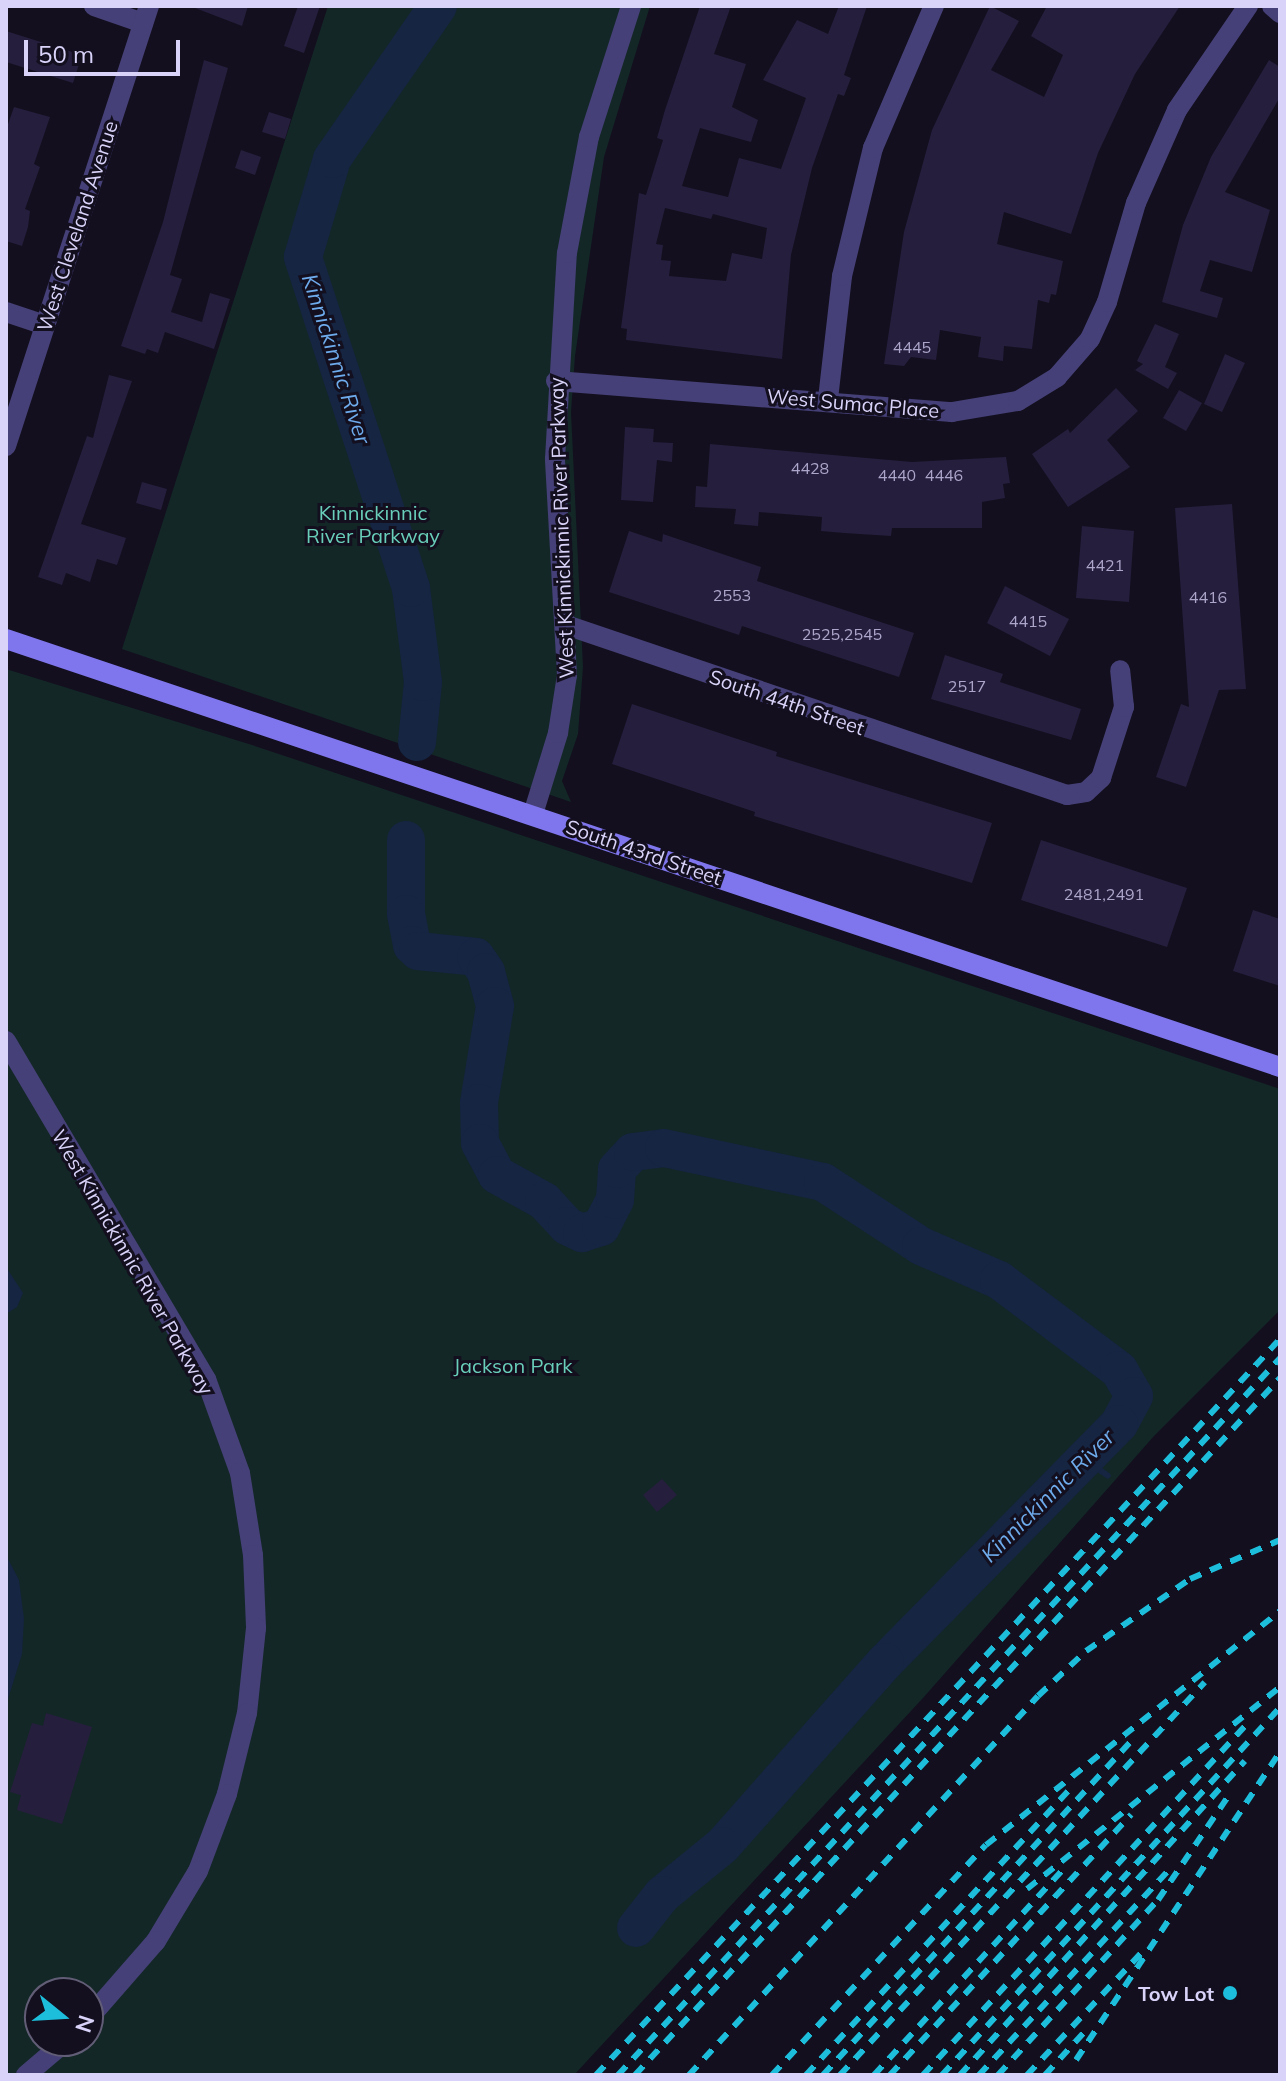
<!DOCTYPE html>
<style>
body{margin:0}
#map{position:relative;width:1286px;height:2081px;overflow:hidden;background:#130f1e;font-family:Mulish,sans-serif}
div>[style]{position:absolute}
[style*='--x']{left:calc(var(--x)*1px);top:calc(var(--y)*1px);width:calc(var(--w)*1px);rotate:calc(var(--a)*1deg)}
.green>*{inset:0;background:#132727}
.water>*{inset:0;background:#152542}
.stream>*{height:6px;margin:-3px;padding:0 3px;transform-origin:3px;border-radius:3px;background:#152542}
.river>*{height:38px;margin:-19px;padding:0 19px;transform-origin:19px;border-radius:19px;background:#152542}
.building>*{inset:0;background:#261e3d}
.minor>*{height:20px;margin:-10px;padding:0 10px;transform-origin:10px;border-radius:10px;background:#454077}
.tertiary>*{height:20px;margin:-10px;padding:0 10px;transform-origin:10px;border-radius:10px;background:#454077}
.secondary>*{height:20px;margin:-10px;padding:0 10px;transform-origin:10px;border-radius:10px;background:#7f76ed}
.rail>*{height:6px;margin-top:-3px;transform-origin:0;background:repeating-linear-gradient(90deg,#1dbedb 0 12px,transparent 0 22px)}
.dots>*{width:22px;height:22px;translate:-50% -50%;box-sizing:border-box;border:4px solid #130f1e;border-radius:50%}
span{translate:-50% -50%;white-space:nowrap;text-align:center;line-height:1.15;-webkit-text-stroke:6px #130f1e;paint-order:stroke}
.number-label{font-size:16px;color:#aca6ca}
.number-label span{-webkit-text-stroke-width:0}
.street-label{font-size:20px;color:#d9d3f9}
.park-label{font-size:20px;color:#69cfbb}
.poi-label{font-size:20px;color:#d9d3f9;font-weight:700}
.right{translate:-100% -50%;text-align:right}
.water-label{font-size:22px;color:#6eabec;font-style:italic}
.frame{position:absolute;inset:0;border:8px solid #d9d3f9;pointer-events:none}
.north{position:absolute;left:24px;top:1977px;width:80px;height:80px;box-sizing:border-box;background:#130f1e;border:2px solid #625d76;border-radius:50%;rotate:108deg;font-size:22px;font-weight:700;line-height:32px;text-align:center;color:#d9d3f9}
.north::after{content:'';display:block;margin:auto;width:28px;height:36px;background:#1dbedb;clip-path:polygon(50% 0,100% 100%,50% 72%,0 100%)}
.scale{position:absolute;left:24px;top:40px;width:156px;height:36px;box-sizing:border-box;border:4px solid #d9d3f9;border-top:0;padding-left:10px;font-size:24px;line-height:28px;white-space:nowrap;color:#d9d3f9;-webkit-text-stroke:6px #130f1e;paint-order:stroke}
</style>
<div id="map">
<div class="green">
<i style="clip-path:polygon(328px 6px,650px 6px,604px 157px,575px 356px,571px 412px,583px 667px,578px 734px,562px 781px,571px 802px,122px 649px)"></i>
<i style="clip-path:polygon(evenodd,6px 669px,252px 745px,1280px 1089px,1280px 1310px,1154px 1436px,923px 1698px,574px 2075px,6px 2075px,6px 669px,40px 1993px,88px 1993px,88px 2041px,40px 2041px,40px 1993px)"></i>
</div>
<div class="water">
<i style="clip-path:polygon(6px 1267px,23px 1293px,17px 1307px,6px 1314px)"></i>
<i style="clip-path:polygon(6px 1555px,19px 1580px,24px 1619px,22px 1654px,8px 1699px)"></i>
</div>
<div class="stream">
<i style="--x:1084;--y:1459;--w:29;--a:35"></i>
</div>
<div class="river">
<i style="--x:417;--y:742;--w:60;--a:-84.3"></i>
<i style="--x:423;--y:682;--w:95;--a:-97.3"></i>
<i style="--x:411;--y:588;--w:348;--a:-108.1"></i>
<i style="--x:303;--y:257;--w:102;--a:-73.5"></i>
<i style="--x:332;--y:159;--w:186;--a:-55.3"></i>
<i style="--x:406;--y:840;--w:74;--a:90"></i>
<i style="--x:406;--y:914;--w:32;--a:79"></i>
<i style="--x:412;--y:945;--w:8;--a:45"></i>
<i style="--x:418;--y:951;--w:58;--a:5.9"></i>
<i style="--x:476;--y:957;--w:18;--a:56"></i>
<i style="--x:486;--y:972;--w:35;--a:75"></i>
<i style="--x:495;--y:1006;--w:98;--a:99.4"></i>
<i style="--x:479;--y:1103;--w:40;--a:88.6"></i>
<i style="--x:480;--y:1143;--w:36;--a:62"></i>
<i style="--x:497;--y:1175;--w:54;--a:29"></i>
<i style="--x:544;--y:1201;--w:34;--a:47"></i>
<i style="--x:567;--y:1226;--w:17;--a:25"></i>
<i style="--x:582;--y:1233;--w:20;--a:-18"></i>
<i style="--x:601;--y:1227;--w:30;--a:-63"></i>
<i style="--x:615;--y:1200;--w:31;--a:-86"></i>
<i style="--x:617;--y:1169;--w:23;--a:-47"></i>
<i style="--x:633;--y:1152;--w:31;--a:-7"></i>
<i style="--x:664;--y:1148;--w:163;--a:12.1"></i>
<i style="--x:823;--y:1182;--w:117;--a:33.1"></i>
<i style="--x:921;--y:1246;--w:85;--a:23.6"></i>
<i style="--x:999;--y:1280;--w:150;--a:36.9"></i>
<i style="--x:1119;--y:1370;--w:30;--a:60"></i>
<i style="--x:1134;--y:1396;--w:32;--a:118"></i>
<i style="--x:1119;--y:1424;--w:334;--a:134.5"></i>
<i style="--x:885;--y:1662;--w:246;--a:131.5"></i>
<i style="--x:722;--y:1846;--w:77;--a:140.8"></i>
<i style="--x:662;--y:1895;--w:42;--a:128.2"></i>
</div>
<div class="building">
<i style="clip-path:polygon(190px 6px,248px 6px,242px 26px)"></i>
<i style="clip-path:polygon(298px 6px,320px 6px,304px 53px,284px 46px)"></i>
<i style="clip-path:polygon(evenodd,700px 6px,731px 6px,714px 54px,746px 64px,732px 107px,758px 120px,751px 142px,700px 128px,682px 186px,728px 197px,739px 158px,781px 169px,806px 98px,763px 80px,797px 20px,828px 34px,839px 6px,867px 6px,844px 75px,851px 78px,844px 96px,838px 94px,812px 168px,791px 255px,782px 359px,626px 340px,627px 329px,621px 328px,639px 193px,646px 195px,663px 140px,657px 138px,665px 110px,700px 6px,665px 208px,711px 219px,713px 214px,767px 228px,762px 259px,732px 253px,726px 281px,669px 276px,671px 261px,661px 260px,663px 245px,656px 244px,665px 208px)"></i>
<i style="clip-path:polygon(990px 6px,1019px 21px,991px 70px,1044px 97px,1063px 55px,1031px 36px,1047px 6px,1180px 6px,1135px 74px,1098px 153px,1071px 234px,1004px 212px,997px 244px,1063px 261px,1056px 295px,1051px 294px,1049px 303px,1038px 300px,1032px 349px,1004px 346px,1003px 361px,978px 357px,981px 337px,940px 330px,936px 360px,911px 357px,904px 366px,884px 364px,904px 232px,932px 130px)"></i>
<i style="clip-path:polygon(6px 31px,82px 55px,73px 83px,6px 62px)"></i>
<i style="clip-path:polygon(204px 60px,228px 68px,170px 275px,182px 279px,171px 312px,202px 322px,210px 293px,230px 299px,214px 349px,165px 332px,158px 353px,147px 349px,145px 354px,121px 346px,163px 222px)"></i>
<i style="clip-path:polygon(1269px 60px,1280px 67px,1280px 97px,1225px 192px,1270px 210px,1252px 272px,1210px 260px,1200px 291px,1223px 298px,1217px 318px,1162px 302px,1183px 225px,1211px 157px)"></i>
<i style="clip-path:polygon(14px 107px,50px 117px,34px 164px,40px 167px,25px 209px,30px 211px,28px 227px,22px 246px,6px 241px,6px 130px)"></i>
<i style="clip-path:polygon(269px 112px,291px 119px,285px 139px,262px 132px)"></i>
<i style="clip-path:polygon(241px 150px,261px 157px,255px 175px,235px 168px)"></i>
<i style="clip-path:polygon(1155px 324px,1179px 334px,1165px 367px,1177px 373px,1168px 389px,1135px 370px,1143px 364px,1137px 361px)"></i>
<i style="clip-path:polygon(1225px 354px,1245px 363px,1222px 412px,1204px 404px)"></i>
<i style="clip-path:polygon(109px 375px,132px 381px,81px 524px,126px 538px,117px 565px,97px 559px,90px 582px,66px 573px,62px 585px,38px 577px,87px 436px,93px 438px)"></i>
<i style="clip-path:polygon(1116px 388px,1138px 411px,1107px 440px,1130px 467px,1068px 507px,1032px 454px,1068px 429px,1070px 433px)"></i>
<i style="clip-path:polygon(1179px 390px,1202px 403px,1186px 431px,1163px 418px)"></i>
<i style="clip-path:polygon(625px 427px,654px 429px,653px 442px,673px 443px,672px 462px,657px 460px,653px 502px,621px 500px)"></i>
<i style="clip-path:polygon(710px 444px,912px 462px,1006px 457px,1010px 483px,1003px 484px,1005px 498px,982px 502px,982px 528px,892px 528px,891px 536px,844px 533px,821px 531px,822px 517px,759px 512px,758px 526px,734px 524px,736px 509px,695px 507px,696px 486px,707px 487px)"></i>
<i style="clip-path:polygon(142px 482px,167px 489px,161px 510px,136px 503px)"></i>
<i style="clip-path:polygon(1232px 504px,1246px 689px,1219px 690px,1186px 787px,1156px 777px,1181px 704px,1189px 707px,1175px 508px)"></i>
<i style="clip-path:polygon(1082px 526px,1134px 531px,1129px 602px,1076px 598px)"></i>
<i style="clip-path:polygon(629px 531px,662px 542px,663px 534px,761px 567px,757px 581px,914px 633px,899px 677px,742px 626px,739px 635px,609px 592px)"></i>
<i style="clip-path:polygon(1005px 586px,1069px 619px,1050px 656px,987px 623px)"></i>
<i style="clip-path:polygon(945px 655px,1003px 674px,1000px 682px,1081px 709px,1071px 740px,931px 699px)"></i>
<i style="clip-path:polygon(632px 704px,777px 752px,776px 756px,992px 823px,972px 883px,754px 816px,755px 812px,612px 764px)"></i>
<i style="clip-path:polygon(1041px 840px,1187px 888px,1167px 947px,1021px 900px)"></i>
<i style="clip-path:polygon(1253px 910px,1280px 919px,1280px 986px,1233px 971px)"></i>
<i style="clip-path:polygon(662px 1479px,677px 1495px,657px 1512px,643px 1495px)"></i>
<i style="clip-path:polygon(46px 1713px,92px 1727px,62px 1824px,17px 1810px,21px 1795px,10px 1792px,32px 1723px,43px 1726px)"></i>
</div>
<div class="minor">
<i style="--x:94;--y:6;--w:52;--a:19.1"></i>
<i style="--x:1272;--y:6;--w:11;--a:41"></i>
<i style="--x:6;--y:312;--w:41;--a:18.4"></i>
<i style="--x:556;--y:381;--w:397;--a:4.5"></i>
<i style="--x:952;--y:412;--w:67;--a:-9.5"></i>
<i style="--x:1018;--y:401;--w:46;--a:-31.6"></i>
<i style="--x:1057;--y:377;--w:50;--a:-49"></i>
<i style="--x:1090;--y:339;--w:41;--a:-65.3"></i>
<i style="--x:1107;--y:302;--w:103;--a:-73.7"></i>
<i style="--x:1136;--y:203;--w:102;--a:-66.2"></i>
<i style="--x:1177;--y:110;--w:126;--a:-55.7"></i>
<i style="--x:828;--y:399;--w:124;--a:-83.5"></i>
<i style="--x:842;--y:276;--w:132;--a:-76.4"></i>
<i style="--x:873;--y:148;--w:155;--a:-66.8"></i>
<i style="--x:566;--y:625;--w:529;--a:18.74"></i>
<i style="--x:1067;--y:795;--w:19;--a:-9"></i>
<i style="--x:1086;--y:792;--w:21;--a:-43"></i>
<i style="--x:1101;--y:778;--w:75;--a:-72.1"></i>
<i style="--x:1124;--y:707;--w:37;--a:-96"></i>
<i style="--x:533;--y:814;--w:85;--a:-72.8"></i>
<i style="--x:558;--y:733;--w:59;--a:-81.2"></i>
<i style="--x:567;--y:675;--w:216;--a:-93.2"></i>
<i style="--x:555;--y:459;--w:206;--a:-86.7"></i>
<i style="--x:567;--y:253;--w:118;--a:-79.3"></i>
<i style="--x:589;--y:137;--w:138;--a:-72.2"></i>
<i style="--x:6;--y:1041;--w:393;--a:59.4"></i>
<i style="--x:206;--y:1379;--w:100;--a:70.1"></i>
<i style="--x:240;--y:1473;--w:83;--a:81"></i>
<i style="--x:253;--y:1555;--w:73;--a:87.6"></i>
<i style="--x:256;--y:1628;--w:85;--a:96"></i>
<i style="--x:247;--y:1713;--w:83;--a:103.9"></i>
<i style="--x:227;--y:1794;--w:82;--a:110.6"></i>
<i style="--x:198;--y:1871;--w:82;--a:121"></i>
<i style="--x:156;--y:1941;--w:103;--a:131.1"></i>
<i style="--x:26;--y:2075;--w:52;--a:-40.4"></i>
</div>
<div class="tertiary">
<i style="--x:6;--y:446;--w:463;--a:-72"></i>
</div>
<div class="secondary">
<i style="--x:6;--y:639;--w:1344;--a:18.57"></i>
</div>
<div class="rail">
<i style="--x:1027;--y:1889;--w:324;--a:-38.6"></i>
<i style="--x:1076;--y:2060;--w:369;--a:-56.5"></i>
<i style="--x:596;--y:2075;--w:1005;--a:-47.1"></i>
<i style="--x:618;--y:2075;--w:976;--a:-47.28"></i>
<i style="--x:635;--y:2075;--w:950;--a:-47.22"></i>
<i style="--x:689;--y:2075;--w:515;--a:-47.36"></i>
<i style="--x:1038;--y:1696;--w:66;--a:-43.2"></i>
<i style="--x:1086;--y:1651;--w:126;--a:-34.7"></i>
<i style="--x:1190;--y:1579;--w:98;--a:-23.4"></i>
<i style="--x:772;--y:2075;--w:314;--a:-47.1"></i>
<i style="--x:986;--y:1845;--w:376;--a:-38.5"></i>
<i style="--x:806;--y:2075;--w:392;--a:-47.3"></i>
<i style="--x:823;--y:2075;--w:459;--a:-47.3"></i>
<i style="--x:840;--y:2075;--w:536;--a:-47.12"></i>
<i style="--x:874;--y:2075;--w:284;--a:-47.4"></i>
<i style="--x:890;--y:2075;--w:355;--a:-47.2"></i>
<i style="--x:923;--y:2075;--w:481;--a:-47.3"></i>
<i style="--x:942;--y:2075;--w:499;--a:-47.4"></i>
<i style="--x:960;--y:2075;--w:424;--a:-47.8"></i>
<i style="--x:979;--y:2075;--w:277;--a:-47.2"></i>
<i style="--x:998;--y:2075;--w:237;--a:-47.6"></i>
<i style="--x:1158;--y:1900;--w:123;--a:-55.9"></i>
<i style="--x:1027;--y:2075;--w:168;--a:-46.9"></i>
<i style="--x:1045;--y:2075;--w:64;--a:-47.5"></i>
</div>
<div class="dots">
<i style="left:1230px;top:1993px;background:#1dbedb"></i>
</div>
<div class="number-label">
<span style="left:912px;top:347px">4445</span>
<span style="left:810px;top:468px">4428</span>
<span style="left:897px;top:475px">4440</span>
<span style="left:944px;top:475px">4446</span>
<span style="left:1105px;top:565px">4421</span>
<span style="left:732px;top:595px">2553</span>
<span style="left:1208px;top:597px">4416</span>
<span style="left:1028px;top:621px">4415</span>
<span style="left:842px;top:634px">2525,2545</span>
<span style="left:967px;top:686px">2517</span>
<span style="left:1104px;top:894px">2481,2491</span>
</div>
<div class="street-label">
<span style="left:77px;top:226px;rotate:-72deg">West Cleveland Avenue</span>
<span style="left:853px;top:403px;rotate:5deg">West Sumac Place</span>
<span style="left:561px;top:528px;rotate:-92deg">West Kinnickinnic River Parkway</span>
<span style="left:787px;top:702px;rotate:19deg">South 44th Street</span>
<span style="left:644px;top:852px;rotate:19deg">South 43rd Street</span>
<span style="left:133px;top:1262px;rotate:60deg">West Kinnickinnic River Parkway</span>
</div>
<div class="park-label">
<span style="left:373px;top:524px">Kinnickinnic<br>River Parkway</span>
<span style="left:513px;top:1365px">Jackson Park</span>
</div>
<div class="poi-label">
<span class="right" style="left:1214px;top:1993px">Tow Lot</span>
</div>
<div class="water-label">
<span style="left:336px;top:359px;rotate:72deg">Kinnickinnic River</span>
<span style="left:1048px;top:1496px;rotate:-45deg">Kinnickinnic River</span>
</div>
<div class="frame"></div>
<div class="north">N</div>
<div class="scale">50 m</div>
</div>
